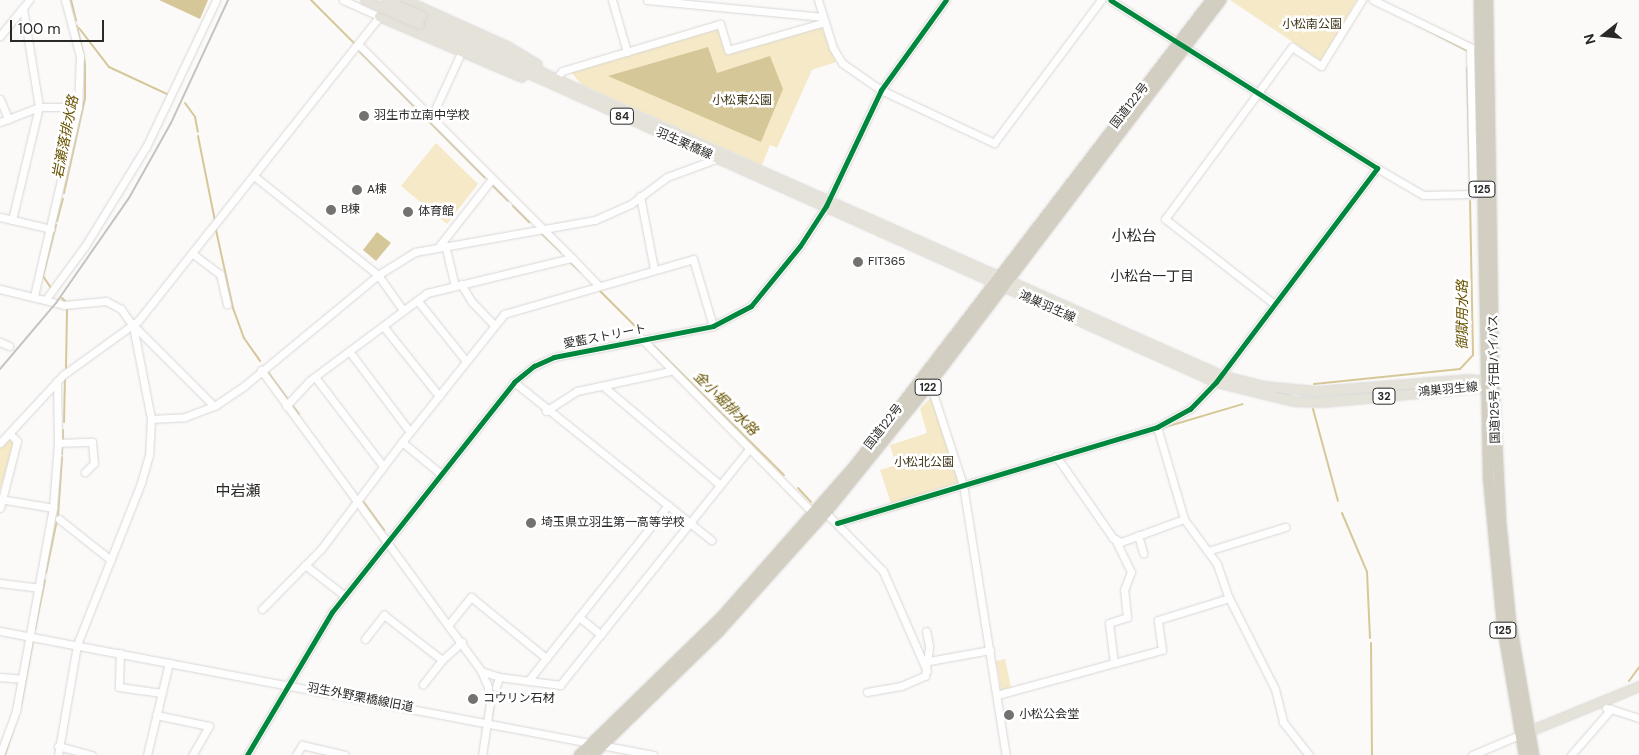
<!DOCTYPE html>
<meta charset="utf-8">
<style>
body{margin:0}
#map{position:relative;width:1639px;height:755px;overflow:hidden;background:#fcfaf8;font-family:"DM Sans","Noto Sans JP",sans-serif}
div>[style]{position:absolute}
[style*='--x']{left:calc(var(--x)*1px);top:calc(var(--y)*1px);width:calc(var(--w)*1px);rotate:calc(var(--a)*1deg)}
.green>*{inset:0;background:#f5e9c7}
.water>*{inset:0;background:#d6c799}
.stream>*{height:2px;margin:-1px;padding:0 1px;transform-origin:1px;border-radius:1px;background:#d6c799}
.roads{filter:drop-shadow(0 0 1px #d8d7d5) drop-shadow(0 0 1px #d8d7d5)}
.minor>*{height:7px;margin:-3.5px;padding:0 3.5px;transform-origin:3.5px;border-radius:3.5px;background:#fffefe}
.major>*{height:9px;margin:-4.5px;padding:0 4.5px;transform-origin:4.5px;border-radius:4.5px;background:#e4e2d9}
.highway>*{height:10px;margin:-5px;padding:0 5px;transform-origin:5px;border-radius:5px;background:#d2cfc2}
.rail>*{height:2px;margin:-1px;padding:0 1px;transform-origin:1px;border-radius:1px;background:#c3c3c2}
.bridges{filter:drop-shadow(0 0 1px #d8d7d6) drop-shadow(0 0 1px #d8d7d6)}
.major-bridge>*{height:9px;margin:-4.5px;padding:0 4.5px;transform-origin:4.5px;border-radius:4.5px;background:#e4e2d9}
.cycleway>*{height:5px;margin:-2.5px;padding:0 2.5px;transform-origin:2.5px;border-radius:2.5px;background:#00873e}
.dots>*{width:14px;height:14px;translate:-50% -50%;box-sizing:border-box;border:2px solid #fff;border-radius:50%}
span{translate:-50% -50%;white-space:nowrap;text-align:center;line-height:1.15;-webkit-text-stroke:5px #fff;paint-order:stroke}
.shield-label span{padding:1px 4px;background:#fff;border:1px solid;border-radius:4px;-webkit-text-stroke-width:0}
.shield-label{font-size:11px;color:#292927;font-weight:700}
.park-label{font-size:12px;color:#3d3416}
.street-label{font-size:12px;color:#292927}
.poi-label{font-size:12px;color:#292927}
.left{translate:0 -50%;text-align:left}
.water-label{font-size:14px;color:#685300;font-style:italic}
.neighbourhood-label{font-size:14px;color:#292927}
.quarter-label{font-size:15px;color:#292927}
.north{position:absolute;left:1579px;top:10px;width:50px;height:50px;-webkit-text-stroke:4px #fff;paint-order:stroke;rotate:254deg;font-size:14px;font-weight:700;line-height:20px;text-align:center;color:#292927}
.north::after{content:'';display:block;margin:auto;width:18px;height:22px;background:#292927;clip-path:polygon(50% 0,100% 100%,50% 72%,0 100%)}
.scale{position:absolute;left:10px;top:20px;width:94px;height:22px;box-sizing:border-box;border:2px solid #292927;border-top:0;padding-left:6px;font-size:15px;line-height:18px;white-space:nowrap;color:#292927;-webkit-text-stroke:4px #fff;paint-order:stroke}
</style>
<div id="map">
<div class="green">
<i style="clip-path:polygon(1230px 0,1357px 0,1321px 61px)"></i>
<i style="clip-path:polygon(821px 25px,836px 62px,812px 70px,777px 148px,770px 145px,762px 165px,582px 85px,570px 71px,718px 28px,726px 53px)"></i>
<i style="clip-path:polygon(436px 143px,478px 184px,447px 224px,401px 186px)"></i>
<i style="clip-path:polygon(934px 394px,960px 482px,891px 504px,880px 470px,896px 465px,890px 445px,927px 433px,920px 409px)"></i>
<i style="clip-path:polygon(9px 438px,14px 444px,0 491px,0 448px)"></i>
<i style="clip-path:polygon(1005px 659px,1011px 687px,1001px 690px,996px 661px)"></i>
</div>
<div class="water">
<i style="clip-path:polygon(159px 0,208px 0,200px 19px)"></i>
<i style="clip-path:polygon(708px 47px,717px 73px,770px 56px,783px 89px,761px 142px,608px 76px)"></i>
<i style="clip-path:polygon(377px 232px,391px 243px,376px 261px,363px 250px)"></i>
</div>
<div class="stream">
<i style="--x:71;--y:0;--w:21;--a:76"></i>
<i style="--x:311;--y:0;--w:62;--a:45"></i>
<i style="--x:1414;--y:23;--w:60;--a:27.8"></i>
<i style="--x:79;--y:28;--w:49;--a:52.4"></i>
<i style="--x:109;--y:67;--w:66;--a:25"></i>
<i style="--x:360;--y:52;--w:177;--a:45.2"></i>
<i style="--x:1467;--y:68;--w:123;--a:88.6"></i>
<i style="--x:185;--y:103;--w:17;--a:54"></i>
<i style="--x:195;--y:117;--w:15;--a:79"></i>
<i style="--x:198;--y:136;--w:87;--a:78.7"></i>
<i style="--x:493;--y:186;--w:21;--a:45"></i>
<i style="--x:64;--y:193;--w:97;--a:-77.5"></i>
<i style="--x:85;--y:98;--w:34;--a:-90"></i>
<i style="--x:85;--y:64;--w:39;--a:-102"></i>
<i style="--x:513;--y:206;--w:23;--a:45"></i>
<i style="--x:57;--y:221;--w:23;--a:-75"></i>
<i style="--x:216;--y:230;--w:80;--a:77.7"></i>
<i style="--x:233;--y:308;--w:32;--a:70"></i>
<i style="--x:244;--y:338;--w:28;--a:55"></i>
<i style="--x:540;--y:232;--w:29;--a:44"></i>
<i style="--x:571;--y:263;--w:13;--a:42"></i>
<i style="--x:51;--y:288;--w:14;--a:-124"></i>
<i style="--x:43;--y:276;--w:53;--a:-75.7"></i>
<i style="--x:598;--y:289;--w:58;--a:45"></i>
<i style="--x:62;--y:298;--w:4;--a:45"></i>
<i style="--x:654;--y:346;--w:183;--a:44.8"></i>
<i style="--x:66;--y:368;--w:60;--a:-89"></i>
<i style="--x:268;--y:372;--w:32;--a:54"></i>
<i style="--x:1314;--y:384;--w:147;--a:-5.9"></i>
<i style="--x:1460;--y:369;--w:19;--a:-47"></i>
<i style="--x:1473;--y:355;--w:154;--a:-91.1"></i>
<i style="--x:293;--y:406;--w:10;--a:53"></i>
<i style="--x:1313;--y:409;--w:95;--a:74.8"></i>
<i style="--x:64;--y:422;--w:44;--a:-88.7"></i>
<i style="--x:1162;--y:428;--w:84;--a:-16.5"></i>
<i style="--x:63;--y:439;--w:9;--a:-90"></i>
<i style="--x:62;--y:454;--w:9;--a:-90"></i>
<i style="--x:798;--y:488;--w:19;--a:47"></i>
<i style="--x:966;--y:488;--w:47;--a:-17.3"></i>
<i style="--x:363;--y:501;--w:36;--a:54"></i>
<i style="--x:1342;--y:513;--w:64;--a:67"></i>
<i style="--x:1367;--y:572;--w:66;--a:87.4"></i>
<i style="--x:58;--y:516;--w:59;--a:-86.1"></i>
<i style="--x:868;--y:517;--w:47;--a:-16.1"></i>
<i style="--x:46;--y:573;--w:54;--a:-78.3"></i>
<i style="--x:35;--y:629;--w:50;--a:-78.5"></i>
<i style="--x:1371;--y:643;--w:112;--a:89.5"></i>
<i style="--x:1629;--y:681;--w:17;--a:-54"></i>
<i style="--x:21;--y:705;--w:66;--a:-79.5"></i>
<i style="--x:492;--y:716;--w:19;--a:-84"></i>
<i style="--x:5;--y:755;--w:43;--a:-72.4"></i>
</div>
<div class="roads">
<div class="minor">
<i style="--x:343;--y:0;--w:39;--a:24"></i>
<i style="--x:612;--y:0;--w:54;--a:73.9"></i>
<i style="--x:647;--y:0;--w:177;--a:5.5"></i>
<i style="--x:818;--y:0;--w:50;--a:72.6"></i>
<i style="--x:833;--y:48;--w:17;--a:59"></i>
<i style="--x:842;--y:63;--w:47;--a:34.7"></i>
<i style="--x:881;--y:90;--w:125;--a:25.1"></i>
<i style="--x:994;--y:143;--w:179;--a:-53.2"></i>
<i style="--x:1373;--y:0;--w:108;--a:25.9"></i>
<i style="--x:1470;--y:47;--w:147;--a:88.8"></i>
<i style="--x:1473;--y:194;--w:50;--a:178.9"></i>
<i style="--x:1423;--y:195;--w:53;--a:-149.6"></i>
<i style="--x:0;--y:36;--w:36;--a:-51"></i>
<i style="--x:358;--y:44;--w:303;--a:45"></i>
<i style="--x:558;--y:76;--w:6;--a:-51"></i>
<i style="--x:562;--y:71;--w:165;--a:-16.6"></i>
<i style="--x:720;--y:24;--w:27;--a:73"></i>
<i style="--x:728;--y:50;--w:101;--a:-16.1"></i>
<i style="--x:0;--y:99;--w:22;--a:68"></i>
<i style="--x:431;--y:118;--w:67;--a:-65.3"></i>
<i style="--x:0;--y:122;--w:42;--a:-21"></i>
<i style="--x:39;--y:107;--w:39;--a:0"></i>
<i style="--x:254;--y:176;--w:159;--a:38.6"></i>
<i style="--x:378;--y:275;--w:43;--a:54.5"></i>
<i style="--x:640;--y:196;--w:74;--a:79.1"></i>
<i style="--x:0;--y:217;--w:52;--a:13.2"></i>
<i style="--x:12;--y:220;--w:116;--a:-76.6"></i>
<i style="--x:39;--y:107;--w:100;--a:-99.2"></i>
<i style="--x:23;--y:8;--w:10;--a:-53"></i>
<i style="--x:445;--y:245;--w:42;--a:76.3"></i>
<i style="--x:439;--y:246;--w:85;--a:-51.7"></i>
<i style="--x:193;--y:254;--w:34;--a:37"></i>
<i style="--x:220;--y:274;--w:31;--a:77"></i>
<i style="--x:461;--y:284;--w:21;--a:59"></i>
<i style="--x:472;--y:302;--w:32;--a:46"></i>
<i style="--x:0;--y:289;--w:66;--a:14"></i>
<i style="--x:64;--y:305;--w:42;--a:-5.4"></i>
<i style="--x:106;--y:301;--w:17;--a:28"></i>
<i style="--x:121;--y:309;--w:21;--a:55"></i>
<i style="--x:133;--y:326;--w:95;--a:79"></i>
<i style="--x:151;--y:419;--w:36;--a:93"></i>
<i style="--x:149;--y:455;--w:29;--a:106"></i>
<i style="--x:141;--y:483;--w:174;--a:111.6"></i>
<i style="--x:77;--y:645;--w:112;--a:99.8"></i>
<i style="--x:34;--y:296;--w:194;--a:-76.9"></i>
<i style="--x:78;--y:107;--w:51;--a:-87.8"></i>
<i style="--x:80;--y:56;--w:58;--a:-105"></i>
<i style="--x:46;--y:299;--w:66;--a:-53.7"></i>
<i style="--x:85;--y:246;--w:116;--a:-58.4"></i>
<i style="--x:146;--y:147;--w:163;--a:-64.5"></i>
<i style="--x:417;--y:300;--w:78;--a:51.2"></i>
<i style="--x:1273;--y:303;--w:137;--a:-142.1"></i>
<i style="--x:1165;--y:219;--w:214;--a:-53.6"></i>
<i style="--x:1292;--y:47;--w:35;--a:33"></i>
<i style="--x:1321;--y:66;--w:78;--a:-58.2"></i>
<i style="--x:134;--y:326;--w:113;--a:45"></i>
<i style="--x:383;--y:326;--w:90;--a:51.3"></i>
<i style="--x:642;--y:339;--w:244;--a:45.5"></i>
<i style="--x:0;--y:342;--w:10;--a:24"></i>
<i style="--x:349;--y:351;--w:101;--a:53"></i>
<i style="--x:261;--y:370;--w:373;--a:53.8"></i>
<i style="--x:481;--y:671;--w:17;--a:66"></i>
<i style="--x:488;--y:687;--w:16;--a:83"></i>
<i style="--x:490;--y:703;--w:53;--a:98.7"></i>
<i style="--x:315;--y:377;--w:112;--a:52.6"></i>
<i style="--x:514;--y:382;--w:253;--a:38.7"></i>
<i style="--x:930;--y:384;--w:106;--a:71.9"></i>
<i style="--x:963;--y:485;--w:273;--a:81"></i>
<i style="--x:603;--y:386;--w:153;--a:40.2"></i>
<i style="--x:286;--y:406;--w:34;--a:-47"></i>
<i style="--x:309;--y:381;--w:147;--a:-36.7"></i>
<i style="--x:427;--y:293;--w:149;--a:-13.6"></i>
<i style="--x:572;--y:258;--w:37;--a:46"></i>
<i style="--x:546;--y:411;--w:37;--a:-33"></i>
<i style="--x:577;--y:391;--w:95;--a:-12.1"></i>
<i style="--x:151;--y:419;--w:34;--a:-3"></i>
<i style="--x:185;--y:417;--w:33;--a:-21"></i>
<i style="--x:216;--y:405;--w:34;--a:-34"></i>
<i style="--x:244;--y:386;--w:174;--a:-39.6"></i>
<i style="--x:378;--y:275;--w:44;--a:-31.9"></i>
<i style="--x:415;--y:252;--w:183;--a:-10.1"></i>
<i style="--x:595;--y:220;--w:39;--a:-24"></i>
<i style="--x:631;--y:204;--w:45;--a:-36.9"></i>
<i style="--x:667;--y:177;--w:52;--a:-20.2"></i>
<i style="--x:1157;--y:427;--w:96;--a:73.6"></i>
<i style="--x:1184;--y:519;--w:56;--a:53.7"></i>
<i style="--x:1217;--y:564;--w:36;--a:71"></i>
<i style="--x:0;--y:443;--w:93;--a:-47.2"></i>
<i style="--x:63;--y:375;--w:92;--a:-35.8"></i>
<i style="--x:138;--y:321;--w:392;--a:-51.6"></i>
<i style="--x:58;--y:443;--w:34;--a:-2"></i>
<i style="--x:92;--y:442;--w:21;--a:85"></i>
<i style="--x:94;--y:463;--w:13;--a:135"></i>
<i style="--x:1056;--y:456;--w:100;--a:55.2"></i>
<i style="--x:1113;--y:538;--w:9;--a:27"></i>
<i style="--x:1121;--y:542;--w:67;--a:-20.1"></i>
<i style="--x:441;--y:474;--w:50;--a:-140.6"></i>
<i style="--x:402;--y:442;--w:164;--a:-51.4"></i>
<i style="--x:504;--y:314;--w:197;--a:-16.2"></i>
<i style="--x:693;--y:259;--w:70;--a:73.4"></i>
<i style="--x:0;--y:499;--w:54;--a:9.6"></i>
<i style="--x:0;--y:508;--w:69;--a:-75.8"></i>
<i style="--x:17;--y:441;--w:11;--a:-135"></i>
<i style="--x:826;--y:513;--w:81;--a:45.5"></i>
<i style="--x:883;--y:571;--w:109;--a:66.3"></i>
<i style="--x:59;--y:519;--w:66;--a:38.3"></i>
<i style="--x:837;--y:523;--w:334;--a:-16.7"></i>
<i style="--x:1157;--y:427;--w:38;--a:-29"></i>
<i style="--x:1190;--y:409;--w:37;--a:-46"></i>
<i style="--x:1216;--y:382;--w:268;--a:-53"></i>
<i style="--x:1377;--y:168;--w:315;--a:-147.8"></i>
<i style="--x:1138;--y:535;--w:19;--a:74"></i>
<i style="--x:1208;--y:551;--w:81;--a:-17.3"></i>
<i style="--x:305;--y:565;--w:51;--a:37.8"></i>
<i style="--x:0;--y:583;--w:39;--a:7"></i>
<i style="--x:262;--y:609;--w:84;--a:-45.5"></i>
<i style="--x:321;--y:549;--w:134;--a:-52.9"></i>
<i style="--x:579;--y:617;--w:28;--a:39"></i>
<i style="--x:449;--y:624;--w:35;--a:-51"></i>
<i style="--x:471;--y:597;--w:97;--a:39.1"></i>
<i style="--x:0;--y:631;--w:665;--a:10.75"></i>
<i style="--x:365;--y:639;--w:31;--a:-52"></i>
<i style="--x:384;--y:615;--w:73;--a:37.8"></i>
<i style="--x:442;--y:660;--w:31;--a:128"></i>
<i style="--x:120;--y:653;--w:34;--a:92"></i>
<i style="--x:119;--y:687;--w:43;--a:7.9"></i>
<i style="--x:442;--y:660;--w:27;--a:-42"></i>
<i style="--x:929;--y:661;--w:62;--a:-10.2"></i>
<i style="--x:1114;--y:663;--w:40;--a:-97.1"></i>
<i style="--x:1109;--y:623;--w:19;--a:-18"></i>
<i style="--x:1127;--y:617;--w:27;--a:-96"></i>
<i style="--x:1124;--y:590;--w:19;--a:-69"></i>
<i style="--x:1131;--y:572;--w:37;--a:-116"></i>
<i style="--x:481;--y:671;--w:19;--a:18"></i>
<i style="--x:0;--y:677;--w:21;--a:5"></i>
<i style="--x:528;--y:681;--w:225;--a:-51.5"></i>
<i style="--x:496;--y:687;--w:10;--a:-73"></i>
<i style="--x:499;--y:677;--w:62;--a:7.5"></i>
<i style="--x:560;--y:685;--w:301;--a:-51.3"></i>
<i style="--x:867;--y:692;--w:35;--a:-10"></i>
<i style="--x:901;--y:686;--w:26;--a:-23"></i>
<i style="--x:925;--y:676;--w:30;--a:-82"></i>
<i style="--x:929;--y:646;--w:15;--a:-101"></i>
<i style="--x:997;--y:695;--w:171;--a:-15.3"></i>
<i style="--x:1162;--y:650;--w:30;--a:-98"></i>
<i style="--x:1158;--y:620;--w:74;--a:-17.2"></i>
<i style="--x:1229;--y:598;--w:102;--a:63.2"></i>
<i style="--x:1275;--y:689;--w:34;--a:76"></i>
<i style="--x:1283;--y:722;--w:42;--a:51.8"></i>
<i style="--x:1611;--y:709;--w:29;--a:18"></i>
<i style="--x:156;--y:715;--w:54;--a:11.7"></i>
<i style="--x:209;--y:726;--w:34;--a:120"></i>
<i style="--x:58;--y:746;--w:35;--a:15"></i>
<i style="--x:0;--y:755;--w:47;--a:-70"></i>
<i style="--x:16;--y:711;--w:206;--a:-79.7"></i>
<i style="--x:53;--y:508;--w:65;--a:-85.6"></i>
<i style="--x:58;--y:443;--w:62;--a:-90.9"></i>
<i style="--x:147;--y:755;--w:95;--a:-76.6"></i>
<i style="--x:247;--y:755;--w:166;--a:-59.3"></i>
<i style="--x:332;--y:612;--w:293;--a:-51.6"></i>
<i style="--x:514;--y:382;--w:26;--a:-39"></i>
<i style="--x:534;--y:366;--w:22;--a:-24"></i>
<i style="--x:554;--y:357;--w:162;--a:-11"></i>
<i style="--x:713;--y:326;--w:43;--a:-27.8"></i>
<i style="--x:751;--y:306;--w:77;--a:-50.8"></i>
<i style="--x:800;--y:246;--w:48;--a:-57"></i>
<i style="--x:826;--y:206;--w:128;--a:-64.6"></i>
<i style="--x:881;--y:90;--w:111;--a:-54.2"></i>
<i style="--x:296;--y:755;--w:12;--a:-59"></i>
<i style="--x:302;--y:745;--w:44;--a:13.1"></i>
<i style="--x:1472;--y:755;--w:56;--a:-22.9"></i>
<i style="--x:1571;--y:755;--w:61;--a:-49"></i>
<i style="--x:1611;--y:709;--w:5;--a:-169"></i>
</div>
<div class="major">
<i style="--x:405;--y:0;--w:112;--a:24.3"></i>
<i style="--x:507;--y:46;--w:35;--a:31"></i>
<i style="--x:379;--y:16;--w:155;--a:23.1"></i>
<i style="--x:422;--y:16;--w:179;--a:25.1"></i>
<i style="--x:584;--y:92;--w:697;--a:23.95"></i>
<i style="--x:1221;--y:375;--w:43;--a:14.7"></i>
<i style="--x:1263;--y:386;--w:53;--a:5.4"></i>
<i style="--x:1316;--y:391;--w:151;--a:-4.5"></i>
<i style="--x:1467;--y:379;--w:25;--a:5"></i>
<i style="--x:419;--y:24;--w:874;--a:24.19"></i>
<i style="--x:1216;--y:382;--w:79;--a:13.9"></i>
<i style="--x:1293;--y:401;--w:29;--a:2"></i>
<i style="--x:1322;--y:402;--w:164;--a:-5.3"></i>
<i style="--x:1485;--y:387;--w:8;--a:-30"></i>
<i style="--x:1529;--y:731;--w:119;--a:-22.2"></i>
</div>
<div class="highway">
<i style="--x:1479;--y:0;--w:476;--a:88.9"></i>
<i style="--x:1488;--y:476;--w:150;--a:84.6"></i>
<i style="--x:1502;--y:625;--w:132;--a:80.4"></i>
<i style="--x:1488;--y:0;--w:382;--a:89.1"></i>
<i style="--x:1494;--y:382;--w:140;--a:87.1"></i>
<i style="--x:1501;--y:522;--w:100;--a:84.3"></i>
<i style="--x:1511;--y:622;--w:135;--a:80.2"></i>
<i style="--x:579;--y:755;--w:197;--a:-44.2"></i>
<i style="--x:720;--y:618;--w:203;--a:-48.6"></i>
<i style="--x:854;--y:466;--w:587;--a:-52.54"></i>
<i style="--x:593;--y:755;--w:177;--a:-44.3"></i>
<i style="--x:720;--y:631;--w:159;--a:-48.1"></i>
<i style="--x:826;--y:513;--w:166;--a:-51.1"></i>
<i style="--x:930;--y:384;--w:482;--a:-52.8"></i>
</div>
</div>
<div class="rail">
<i style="--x:0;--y:369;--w:87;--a:-49.7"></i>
<i style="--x:56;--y:303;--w:128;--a:-55.2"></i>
<i style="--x:129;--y:198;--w:86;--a:-60.8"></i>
<i style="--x:171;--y:123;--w:136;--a:-65.1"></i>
</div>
<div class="bridges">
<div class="major-bridge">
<i style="--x:365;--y:0;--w:59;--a:24"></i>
<i style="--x:386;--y:0;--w:39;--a:24"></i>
</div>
</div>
<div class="cycleway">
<i style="--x:837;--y:523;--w:334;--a:-16.7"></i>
<i style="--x:1157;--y:427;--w:38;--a:-29"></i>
<i style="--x:1190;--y:409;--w:37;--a:-46"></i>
<i style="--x:1216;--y:382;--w:268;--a:-53"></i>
<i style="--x:1377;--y:168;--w:315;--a:-147.8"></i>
<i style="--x:247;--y:755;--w:166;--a:-59.3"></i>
<i style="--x:332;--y:612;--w:293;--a:-51.6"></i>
<i style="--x:514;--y:382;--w:26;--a:-39"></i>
<i style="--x:534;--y:366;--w:22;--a:-24"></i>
<i style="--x:554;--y:357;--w:162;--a:-11"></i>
<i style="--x:713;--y:326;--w:43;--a:-27.8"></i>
<i style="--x:751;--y:306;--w:77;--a:-50.8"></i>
<i style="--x:800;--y:246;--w:48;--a:-57"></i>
<i style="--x:826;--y:206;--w:128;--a:-64.6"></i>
<i style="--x:881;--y:90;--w:111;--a:-54.2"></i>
</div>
<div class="dots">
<i style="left:364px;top:116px;background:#737270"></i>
<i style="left:357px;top:190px;background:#737270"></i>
<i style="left:331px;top:210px;background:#737270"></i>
<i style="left:408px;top:212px;background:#737270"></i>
<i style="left:858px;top:262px;background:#737270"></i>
<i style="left:531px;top:523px;background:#737270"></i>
<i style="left:473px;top:699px;background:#737270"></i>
<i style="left:1009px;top:715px;background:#737270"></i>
</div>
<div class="shield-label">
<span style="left:622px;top:116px">84</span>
<span style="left:1482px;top:189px">125</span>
<span style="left:928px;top:387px">122</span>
<span style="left:1384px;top:396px">32</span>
<span style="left:1503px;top:630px">125</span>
</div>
<div class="park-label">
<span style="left:1312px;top:25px">小松南公園</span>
<span style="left:742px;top:101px">小松東公園</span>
<span style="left:924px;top:463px">小松北公園</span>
</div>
<div class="street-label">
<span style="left:1130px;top:106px;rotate:-52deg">国道122号</span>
<span style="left:684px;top:144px;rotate:24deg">羽生栗橋線</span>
<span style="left:1047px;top:307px;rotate:24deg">鴻巣羽生線</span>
<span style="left:605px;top:337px;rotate:-11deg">愛藍ストリート</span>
<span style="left:1495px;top:379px;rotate:-91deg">国道125号 行田バイパス</span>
<span style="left:1448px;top:390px;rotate:-5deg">鴻巣羽生線</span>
<span style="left:884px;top:427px;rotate:-52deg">国道122号</span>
<span style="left:360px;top:698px;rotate:11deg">羽生外野栗橋線旧道</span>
</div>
<div class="poi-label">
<span class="left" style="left:374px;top:116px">羽生市立南中学校</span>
<span class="left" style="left:367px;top:190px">A棟</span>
<span class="left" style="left:341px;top:210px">B棟</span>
<span class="left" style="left:418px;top:212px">体育館</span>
<span class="left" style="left:868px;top:262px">FIT365</span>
<span class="left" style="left:541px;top:523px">埼玉県立羽生第一高等学校</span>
<span class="left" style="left:483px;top:699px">コウリン石材</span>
<span class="left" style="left:1019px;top:715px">小松公会堂</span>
</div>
<div class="water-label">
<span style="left:65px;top:137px;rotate:-79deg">岩瀬落排水路</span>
<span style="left:1462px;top:315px;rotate:-90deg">御獄用水路</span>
<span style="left:726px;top:403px;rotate:45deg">金小堀排水路</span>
</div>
<div class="neighbourhood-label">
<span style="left:1152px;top:276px">小松台一丁目</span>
</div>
<div class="quarter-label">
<span style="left:1134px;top:237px">小松台</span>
<span style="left:238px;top:492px">中岩瀬</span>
</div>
<div class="north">N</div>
<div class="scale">100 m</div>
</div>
